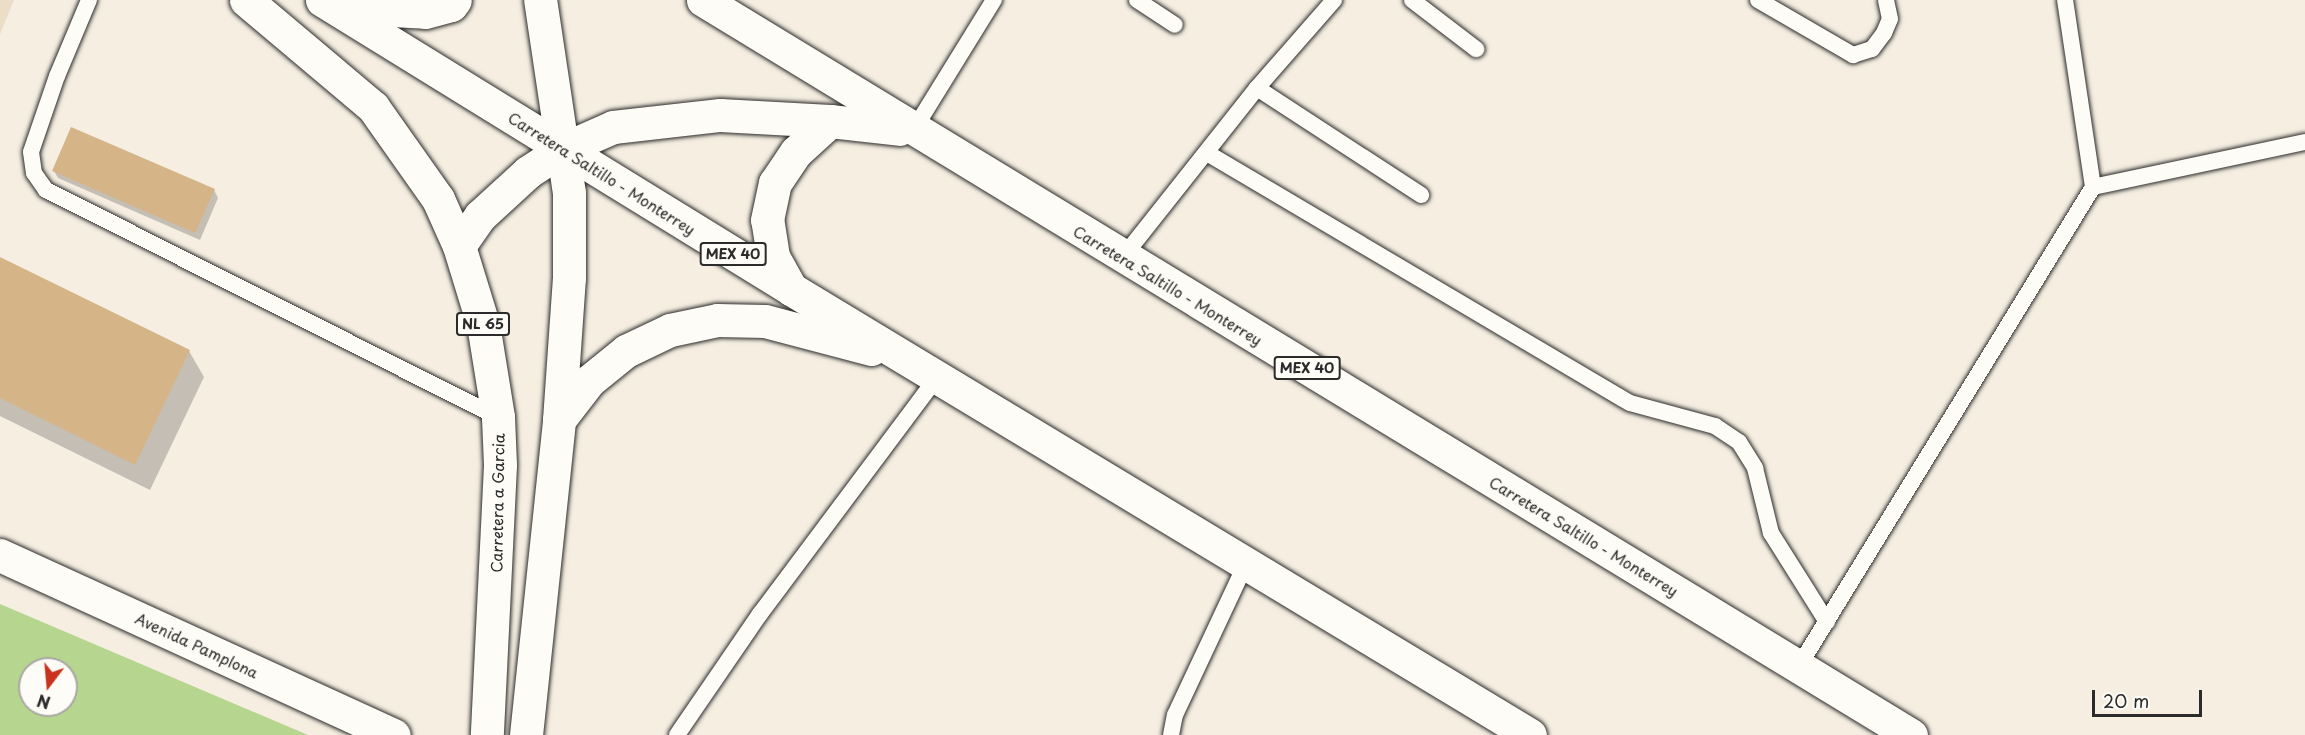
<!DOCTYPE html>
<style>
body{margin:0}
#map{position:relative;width:2305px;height:735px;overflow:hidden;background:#f5eee1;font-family:"Playpen Sans",sans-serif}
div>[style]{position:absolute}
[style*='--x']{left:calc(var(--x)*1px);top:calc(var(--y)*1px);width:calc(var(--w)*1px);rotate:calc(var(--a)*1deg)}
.built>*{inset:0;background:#ebddc6}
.green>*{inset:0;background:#b6d58e}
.shadow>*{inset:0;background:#0003}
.building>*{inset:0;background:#d5b488}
.roads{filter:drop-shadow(0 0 2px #2b2b2b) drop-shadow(0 0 2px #2b2b2b)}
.service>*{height:16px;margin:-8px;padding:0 8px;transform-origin:8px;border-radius:8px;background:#fdfcf7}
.minor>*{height:33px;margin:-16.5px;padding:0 16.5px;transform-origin:16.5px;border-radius:16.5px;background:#fdfcf7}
.primary>*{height:33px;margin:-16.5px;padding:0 16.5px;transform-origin:16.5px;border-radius:16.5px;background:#fdfcf7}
span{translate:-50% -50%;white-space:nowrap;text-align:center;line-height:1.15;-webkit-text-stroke:6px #fdfcf7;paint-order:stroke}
.shield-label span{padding:2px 4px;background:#fdfcf7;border:2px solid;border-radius:4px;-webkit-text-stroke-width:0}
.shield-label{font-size:14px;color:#2b2b2b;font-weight:700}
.street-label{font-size:15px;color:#2b2b2b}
.north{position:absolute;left:18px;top:657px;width:60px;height:60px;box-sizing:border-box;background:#fdfcf7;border:2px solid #a9a8a5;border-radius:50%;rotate:196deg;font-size:16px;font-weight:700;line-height:24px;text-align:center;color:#2b2b2b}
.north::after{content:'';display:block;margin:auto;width:21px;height:27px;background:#c8321e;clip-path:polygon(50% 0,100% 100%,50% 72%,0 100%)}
.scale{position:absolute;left:2092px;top:690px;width:110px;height:27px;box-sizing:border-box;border:3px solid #2b2b2b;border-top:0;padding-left:8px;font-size:18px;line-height:21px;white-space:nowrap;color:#2b2b2b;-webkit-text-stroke:4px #fdfcf7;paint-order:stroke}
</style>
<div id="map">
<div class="built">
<i style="clip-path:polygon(0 0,14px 0,0 34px)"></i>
</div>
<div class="green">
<i style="clip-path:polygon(evenodd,0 604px,308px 735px,0 735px,0 604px,30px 669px,66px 669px,66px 705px,30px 705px,30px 669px)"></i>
</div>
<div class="shadow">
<i style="clip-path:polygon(54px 171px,214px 190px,218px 198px,200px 240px,58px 178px)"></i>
<i style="clip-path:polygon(0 258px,189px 351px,204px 377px,150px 490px,0 416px)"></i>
</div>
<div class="building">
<i style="clip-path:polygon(71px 127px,215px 189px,195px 233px,52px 171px)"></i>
<i style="clip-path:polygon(0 257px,190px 350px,135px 465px,0 398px)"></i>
</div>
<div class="roads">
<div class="service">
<i style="--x:89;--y:0;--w:82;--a:112.8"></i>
<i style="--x:57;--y:76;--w:80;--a:108.9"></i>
<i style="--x:31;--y:152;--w:21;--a:82"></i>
<i style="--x:34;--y:173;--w:21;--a:55"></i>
<i style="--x:46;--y:190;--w:506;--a:26.67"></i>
<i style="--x:1137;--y:0;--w:45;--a:33.3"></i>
<i style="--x:1412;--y:0;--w:81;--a:37.4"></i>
<i style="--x:1758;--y:0;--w:110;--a:30.1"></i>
<i style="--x:1853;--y:55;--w:20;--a:-18"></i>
<i style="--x:1872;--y:49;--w:20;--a:-53"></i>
<i style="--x:1884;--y:33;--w:15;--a:-67"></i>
<i style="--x:1890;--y:19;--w:19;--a:-102"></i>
<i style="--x:1257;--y:88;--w:196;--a:33.1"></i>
<i style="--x:913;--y:131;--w:154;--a:-58.3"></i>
<i style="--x:1207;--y:153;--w:491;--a:30.6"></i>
<i style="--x:1630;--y:403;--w:88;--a:15.1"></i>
<i style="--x:1715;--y:426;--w:29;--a:34"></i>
<i style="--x:1739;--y:442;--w:31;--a:58"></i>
<i style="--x:1755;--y:468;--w:67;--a:76.2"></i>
<i style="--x:1771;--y:533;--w:105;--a:57.8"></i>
<i style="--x:2093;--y:187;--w:217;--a:-12"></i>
<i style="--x:1123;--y:257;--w:216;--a:-51.6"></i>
<i style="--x:1257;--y:88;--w:117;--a:-48.8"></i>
<i style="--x:1799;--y:666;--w:562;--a:-58.46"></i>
<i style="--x:2093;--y:187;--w:189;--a:-98.5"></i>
<i style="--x:677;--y:735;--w:147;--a:-55.6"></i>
<i style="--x:760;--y:614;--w:297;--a:-53.2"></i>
<i style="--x:1171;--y:735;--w:20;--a:-79"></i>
<i style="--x:1175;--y:715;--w:170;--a:-64.9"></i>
</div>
<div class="minor">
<i style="--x:0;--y:555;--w:433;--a:24.6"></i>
</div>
<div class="primary">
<i style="--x:246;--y:0;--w:166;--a:40.1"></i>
<i style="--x:373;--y:107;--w:113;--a:54.8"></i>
<i style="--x:438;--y:199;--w:51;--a:65.9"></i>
<i style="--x:459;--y:246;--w:82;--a:72.9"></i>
<i style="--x:483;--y:324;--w:94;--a:80.8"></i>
<i style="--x:498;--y:417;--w:48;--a:87.6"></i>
<i style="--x:500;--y:465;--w:270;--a:92.8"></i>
<i style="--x:322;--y:0;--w:551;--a:31.64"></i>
<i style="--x:791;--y:289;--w:863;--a:31.11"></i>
<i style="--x:359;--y:0;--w:34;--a:17"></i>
<i style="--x:392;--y:10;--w:33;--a:3"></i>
<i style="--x:425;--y:12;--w:27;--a:-15"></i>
<i style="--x:451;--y:5;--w:6;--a:-51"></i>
<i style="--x:703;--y:0;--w:1414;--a:31.32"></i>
<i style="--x:459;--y:246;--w:37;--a:-55"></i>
<i style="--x:480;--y:216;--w:65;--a:-42.5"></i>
<i style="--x:528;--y:172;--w:42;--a:-33.3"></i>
<i style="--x:563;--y:149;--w:55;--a:-23.7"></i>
<i style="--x:613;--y:127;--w:108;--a:-6.4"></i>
<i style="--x:720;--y:115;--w:110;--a:3.1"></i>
<i style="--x:791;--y:289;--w:38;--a:-119"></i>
<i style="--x:773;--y:256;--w:36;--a:-99"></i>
<i style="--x:767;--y:220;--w:38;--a:-78"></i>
<i style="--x:775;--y:183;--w:37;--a:-56"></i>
<i style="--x:796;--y:152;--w:46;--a:-42.4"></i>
<i style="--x:830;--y:121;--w:70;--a:6.5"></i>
<i style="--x:559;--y:420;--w:49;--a:-52.4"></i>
<i style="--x:589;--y:381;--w:48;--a:-39"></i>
<i style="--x:626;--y:351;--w:49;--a:-25.5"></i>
<i style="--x:670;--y:330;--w:48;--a:-12"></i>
<i style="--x:717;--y:320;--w:48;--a:1.2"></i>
<i style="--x:765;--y:321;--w:110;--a:14.8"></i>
<i style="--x:526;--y:735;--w:317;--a:-84"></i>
<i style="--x:559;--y:420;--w:142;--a:-86"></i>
<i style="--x:569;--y:278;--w:85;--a:-90"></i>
<i style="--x:569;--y:193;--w:195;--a:-98.5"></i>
</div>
</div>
<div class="shield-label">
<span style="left:733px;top:254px">MEX 40</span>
<span style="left:483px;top:324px">NL 65</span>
<span style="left:1307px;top:368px">MEX 40</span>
</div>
<div class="street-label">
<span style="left:602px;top:173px;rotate:32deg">Carretera Saltillo - Monterrey</span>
<span style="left:1168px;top:285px;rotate:31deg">Carretera Saltillo - Monterrey</span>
<span style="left:497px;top:503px;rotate:-89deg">Carretera a Garcia</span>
<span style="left:1584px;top:536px;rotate:31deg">Carretera Saltillo - Monterrey</span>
<span style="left:197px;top:645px;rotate:25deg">Avenida Pamplona</span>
</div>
<div class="north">N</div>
<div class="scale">20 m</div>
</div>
